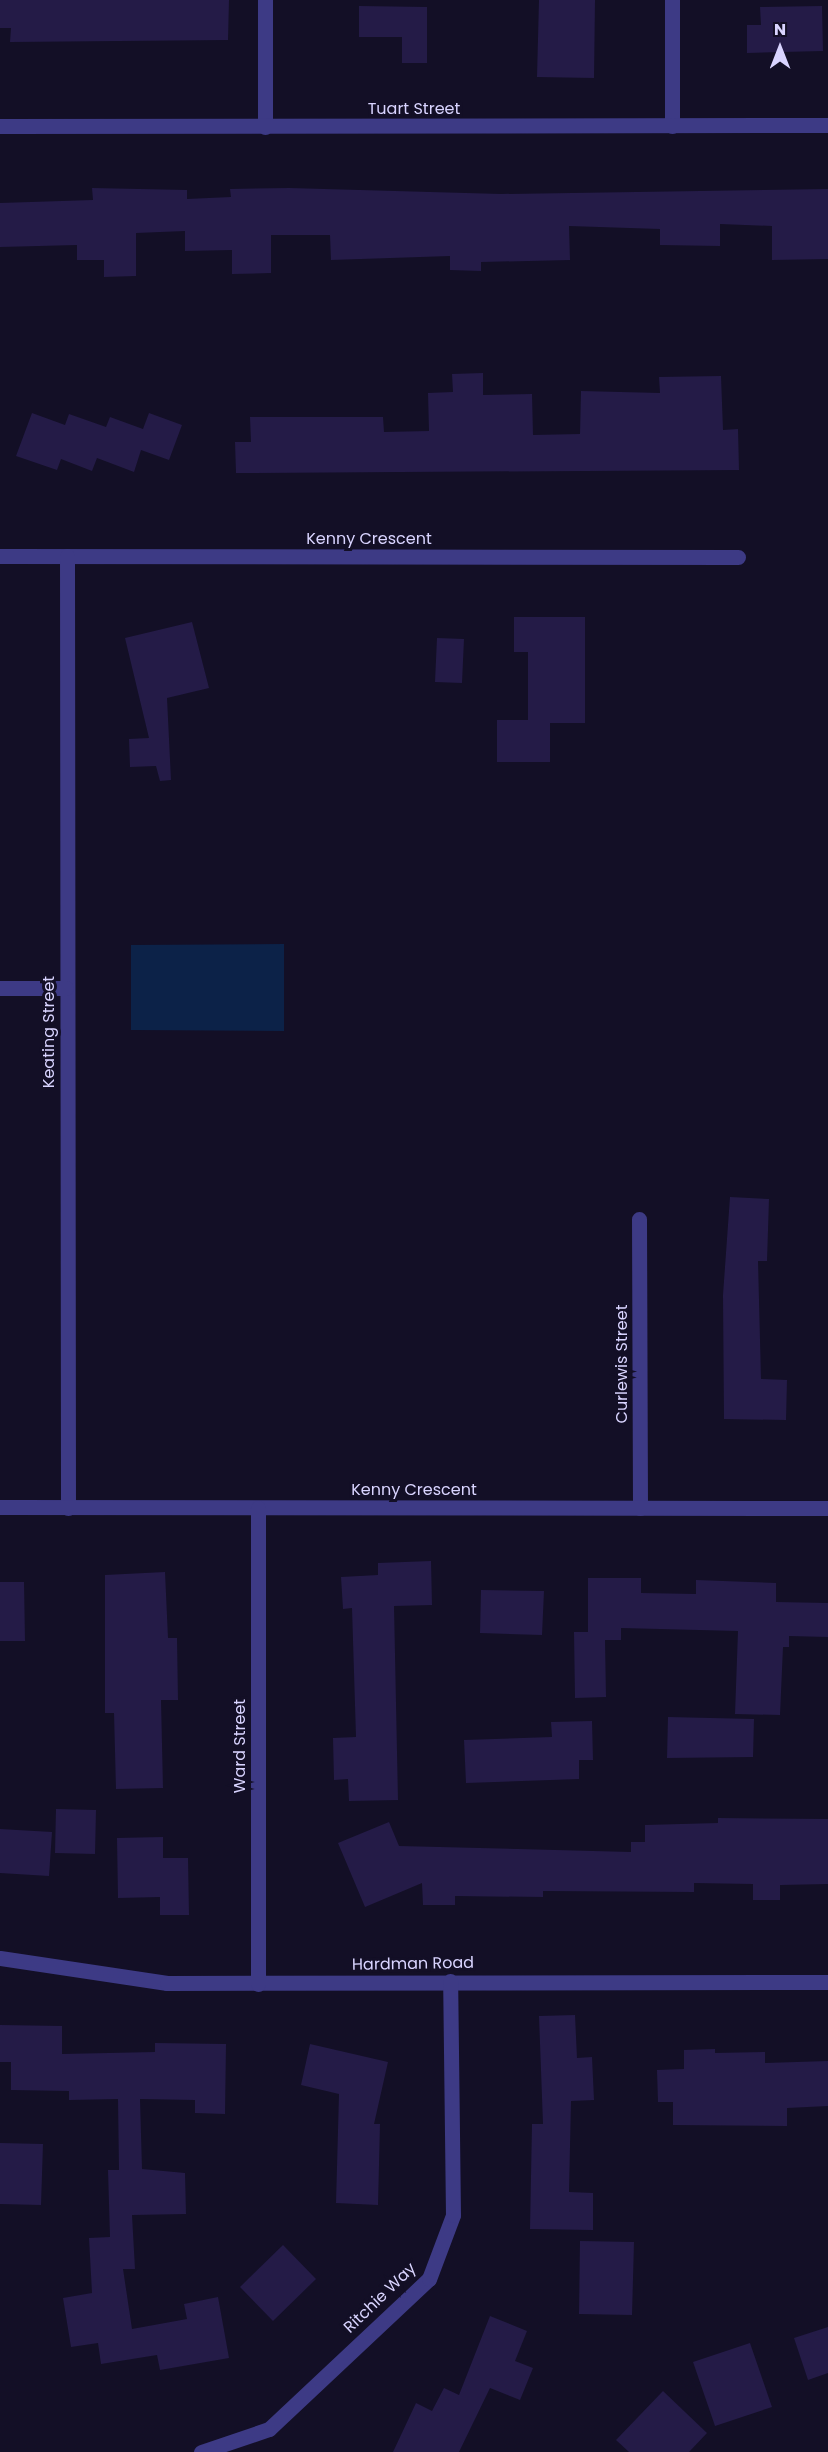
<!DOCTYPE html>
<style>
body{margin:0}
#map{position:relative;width:828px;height:2452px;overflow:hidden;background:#130f26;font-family:Poppins,sans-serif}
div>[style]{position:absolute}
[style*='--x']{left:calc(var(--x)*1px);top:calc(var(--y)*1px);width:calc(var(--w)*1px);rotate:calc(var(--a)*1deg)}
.water>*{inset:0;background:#0c2248}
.building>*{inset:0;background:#241b47}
.minor>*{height:15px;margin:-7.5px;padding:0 7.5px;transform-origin:7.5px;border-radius:7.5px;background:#3d3a85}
span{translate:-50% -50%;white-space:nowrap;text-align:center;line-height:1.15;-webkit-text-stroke:6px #130f26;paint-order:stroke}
.street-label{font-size:16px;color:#d9d4ff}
.north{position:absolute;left:750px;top:18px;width:60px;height:60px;-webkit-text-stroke:4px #130f26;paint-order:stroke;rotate:0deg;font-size:16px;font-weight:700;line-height:24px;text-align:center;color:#d9d4ff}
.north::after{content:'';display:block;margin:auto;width:21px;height:27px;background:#d9d4ff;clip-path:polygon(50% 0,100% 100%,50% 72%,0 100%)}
</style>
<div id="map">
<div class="water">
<i style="clip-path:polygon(284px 944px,284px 1031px,131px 1030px,131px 945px)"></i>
</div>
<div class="building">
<i style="clip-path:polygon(0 0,229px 0,228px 40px,10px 42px,11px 28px,0 28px)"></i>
<i style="clip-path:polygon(539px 0,595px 0,594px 78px,537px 77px)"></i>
<i style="clip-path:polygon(359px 6px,427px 7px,427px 63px,402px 63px,402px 37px,359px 37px)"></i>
<i style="clip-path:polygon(822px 6px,823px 51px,747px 53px,747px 25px,761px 25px,760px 7px)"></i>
<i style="clip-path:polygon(92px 188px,187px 190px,187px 199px,231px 197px,230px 189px,289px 188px,501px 194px,828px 189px,828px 259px,772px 260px,772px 226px,720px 224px,720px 246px,660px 245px,660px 229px,569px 226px,570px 260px,481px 262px,481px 271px,450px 270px,450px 256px,331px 260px,330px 235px,271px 235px,271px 273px,232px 274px,232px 250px,185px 251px,185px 231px,136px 233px,136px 276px,104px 277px,104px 260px,77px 260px,77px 245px,0 247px,0 203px,93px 200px)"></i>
<i style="clip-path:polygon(483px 373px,483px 395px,532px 394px,533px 435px,580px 434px,581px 391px,660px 393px,659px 377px,721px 376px,723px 430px,738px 429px,739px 470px,236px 473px,235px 442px,251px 442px,250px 417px,383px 417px,384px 432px,429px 431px,428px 393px,453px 392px,452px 374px)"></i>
<i style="clip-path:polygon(32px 413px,65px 425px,69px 414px,106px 427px,110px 417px,143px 429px,149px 413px,182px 425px,169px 460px,141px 450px,134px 472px,97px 458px,92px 471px,61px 459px,57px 470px,16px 456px)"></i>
<i style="clip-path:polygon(514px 617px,585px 617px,585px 723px,550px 723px,550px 762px,497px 762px,497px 720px,528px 720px,528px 652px,514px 652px)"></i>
<i style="clip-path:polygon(192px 622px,209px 688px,167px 698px,171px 780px,160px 781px,156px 766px,130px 767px,129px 739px,149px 738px,125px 638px)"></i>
<i style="clip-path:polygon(437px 638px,464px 639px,462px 683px,435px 682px)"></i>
<i style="clip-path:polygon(730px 1197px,769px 1199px,767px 1261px,758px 1261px,761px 1379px,787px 1380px,786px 1420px,724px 1419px,723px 1295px)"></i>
<i style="clip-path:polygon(431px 1561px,432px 1605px,394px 1606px,398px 1800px,349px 1801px,348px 1779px,334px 1780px,333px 1738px,356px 1737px,352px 1608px,343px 1609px,341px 1577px,378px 1575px,378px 1563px)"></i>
<i style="clip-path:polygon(165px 1572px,168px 1638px,177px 1638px,178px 1700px,161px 1700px,163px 1788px,116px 1789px,114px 1713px,105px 1713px,105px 1575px)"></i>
<i style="clip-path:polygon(588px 1578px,641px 1578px,641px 1593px,696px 1594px,696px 1580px,776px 1583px,776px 1602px,828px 1603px,828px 1637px,789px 1636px,789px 1647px,783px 1647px,780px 1715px,735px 1714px,738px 1631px,621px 1628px,621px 1640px,605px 1640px,606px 1697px,575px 1698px,574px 1632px,588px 1632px)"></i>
<i style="clip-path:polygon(0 1582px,24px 1582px,25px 1641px,0 1641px)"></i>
<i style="clip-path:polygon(481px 1590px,544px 1591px,542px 1635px,480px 1633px)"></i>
<i style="clip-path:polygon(668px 1717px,754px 1719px,753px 1757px,667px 1758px)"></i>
<i style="clip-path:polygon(592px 1721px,593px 1760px,579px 1760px,579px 1779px,466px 1783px,464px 1740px,552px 1737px,551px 1722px)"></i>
<i style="clip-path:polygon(56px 1809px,96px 1810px,95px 1854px,55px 1853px)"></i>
<i style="clip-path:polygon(718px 1818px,828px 1819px,828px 1884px,780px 1885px,780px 1900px,753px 1900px,753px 1884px,694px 1883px,694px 1892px,543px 1891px,543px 1897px,455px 1896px,455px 1905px,423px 1905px,422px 1883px,365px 1907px,338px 1843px,389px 1822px,399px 1846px,631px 1852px,631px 1842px,645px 1842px,645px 1825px,718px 1823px)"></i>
<i style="clip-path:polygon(0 1829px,52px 1832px,49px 1876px,0 1873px)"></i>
<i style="clip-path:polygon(163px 1837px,163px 1858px,188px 1858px,189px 1915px,160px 1915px,160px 1897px,118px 1898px,117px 1838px)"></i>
<i style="clip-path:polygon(575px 2015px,577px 2058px,592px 2057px,594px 2100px,571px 2101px,569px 2192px,593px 2193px,593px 2230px,530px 2229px,532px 2124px,543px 2124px,539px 2016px)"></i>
<i style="clip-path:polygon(0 2025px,62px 2026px,62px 2054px,155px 2052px,155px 2043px,226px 2044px,225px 2114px,195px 2113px,195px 2100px,140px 2099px,142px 2169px,185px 2173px,186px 2214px,132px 2215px,135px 2269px,123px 2269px,132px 2329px,187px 2319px,184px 2304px,218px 2297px,229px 2358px,160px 2370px,157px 2355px,101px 2364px,98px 2343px,71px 2347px,63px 2298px,92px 2293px,89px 2238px,110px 2237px,108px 2170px,119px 2170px,118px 2099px,69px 2100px,69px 2091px,11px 2090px,11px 2062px,0 2062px)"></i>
<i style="clip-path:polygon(310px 2044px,388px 2062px,374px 2124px,380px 2124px,378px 2205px,336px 2203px,339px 2094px,301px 2085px)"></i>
<i style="clip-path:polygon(715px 2049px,715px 2053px,765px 2052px,765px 2063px,828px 2061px,828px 2106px,787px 2108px,787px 2126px,673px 2125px,673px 2102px,658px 2102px,657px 2070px,684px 2069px,684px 2050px)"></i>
<i style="clip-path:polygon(0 2143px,43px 2144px,41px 2205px,0 2204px)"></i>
<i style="clip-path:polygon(580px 2241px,634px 2242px,632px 2315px,579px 2314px)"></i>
<i style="clip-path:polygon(283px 2245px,316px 2279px,273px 2321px,240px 2287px)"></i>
<i style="clip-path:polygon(490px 2316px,527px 2331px,515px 2361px,533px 2368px,520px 2400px,490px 2388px,459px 2452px,393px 2452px,416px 2403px,432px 2411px,444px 2388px,459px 2395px)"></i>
<i style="clip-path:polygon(828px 2327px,828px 2373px,808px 2380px,794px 2338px)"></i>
<i style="clip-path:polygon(750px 2343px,772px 2407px,715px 2426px,693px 2362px)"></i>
<i style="clip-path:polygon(663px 2391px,707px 2433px,689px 2452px,629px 2452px,616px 2440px)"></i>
</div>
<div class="minor">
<i style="--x:265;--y:0;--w:127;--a:90"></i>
<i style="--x:672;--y:0;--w:126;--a:90"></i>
<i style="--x:0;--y:126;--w:828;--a:-0.07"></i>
<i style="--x:0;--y:556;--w:738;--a:0.08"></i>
<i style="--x:67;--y:556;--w:952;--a:89.94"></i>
<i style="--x:0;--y:988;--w:66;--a:0"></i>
<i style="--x:639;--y:1219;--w:289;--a:89.8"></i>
<i style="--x:0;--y:1507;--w:828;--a:0.07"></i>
<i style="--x:0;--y:1958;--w:169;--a:8.5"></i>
<i style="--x:167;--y:1983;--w:661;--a:-0.09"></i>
<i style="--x:258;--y:1984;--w:476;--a:-90"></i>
<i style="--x:201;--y:2452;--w:72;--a:-18.7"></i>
<i style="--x:269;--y:2429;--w:219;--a:-43.2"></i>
<i style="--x:429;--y:2279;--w:68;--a:-69.4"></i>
<i style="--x:453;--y:2215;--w:234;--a:-90.7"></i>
</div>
<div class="street-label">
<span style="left:414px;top:109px">Tuart Street</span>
<span style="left:369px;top:539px">Kenny Crescent</span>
<span style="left:49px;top:1032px;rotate:-90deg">Keating Street</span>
<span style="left:622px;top:1364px;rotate:-90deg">Curlewis Street</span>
<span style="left:414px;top:1490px">Kenny Crescent</span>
<span style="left:240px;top:1746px;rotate:-90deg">Ward Street</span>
<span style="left:413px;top:1964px;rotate:-1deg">Hardman Road</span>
<span style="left:380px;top:2298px;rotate:-44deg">Ritchie Way</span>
</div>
<div class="north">N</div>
</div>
